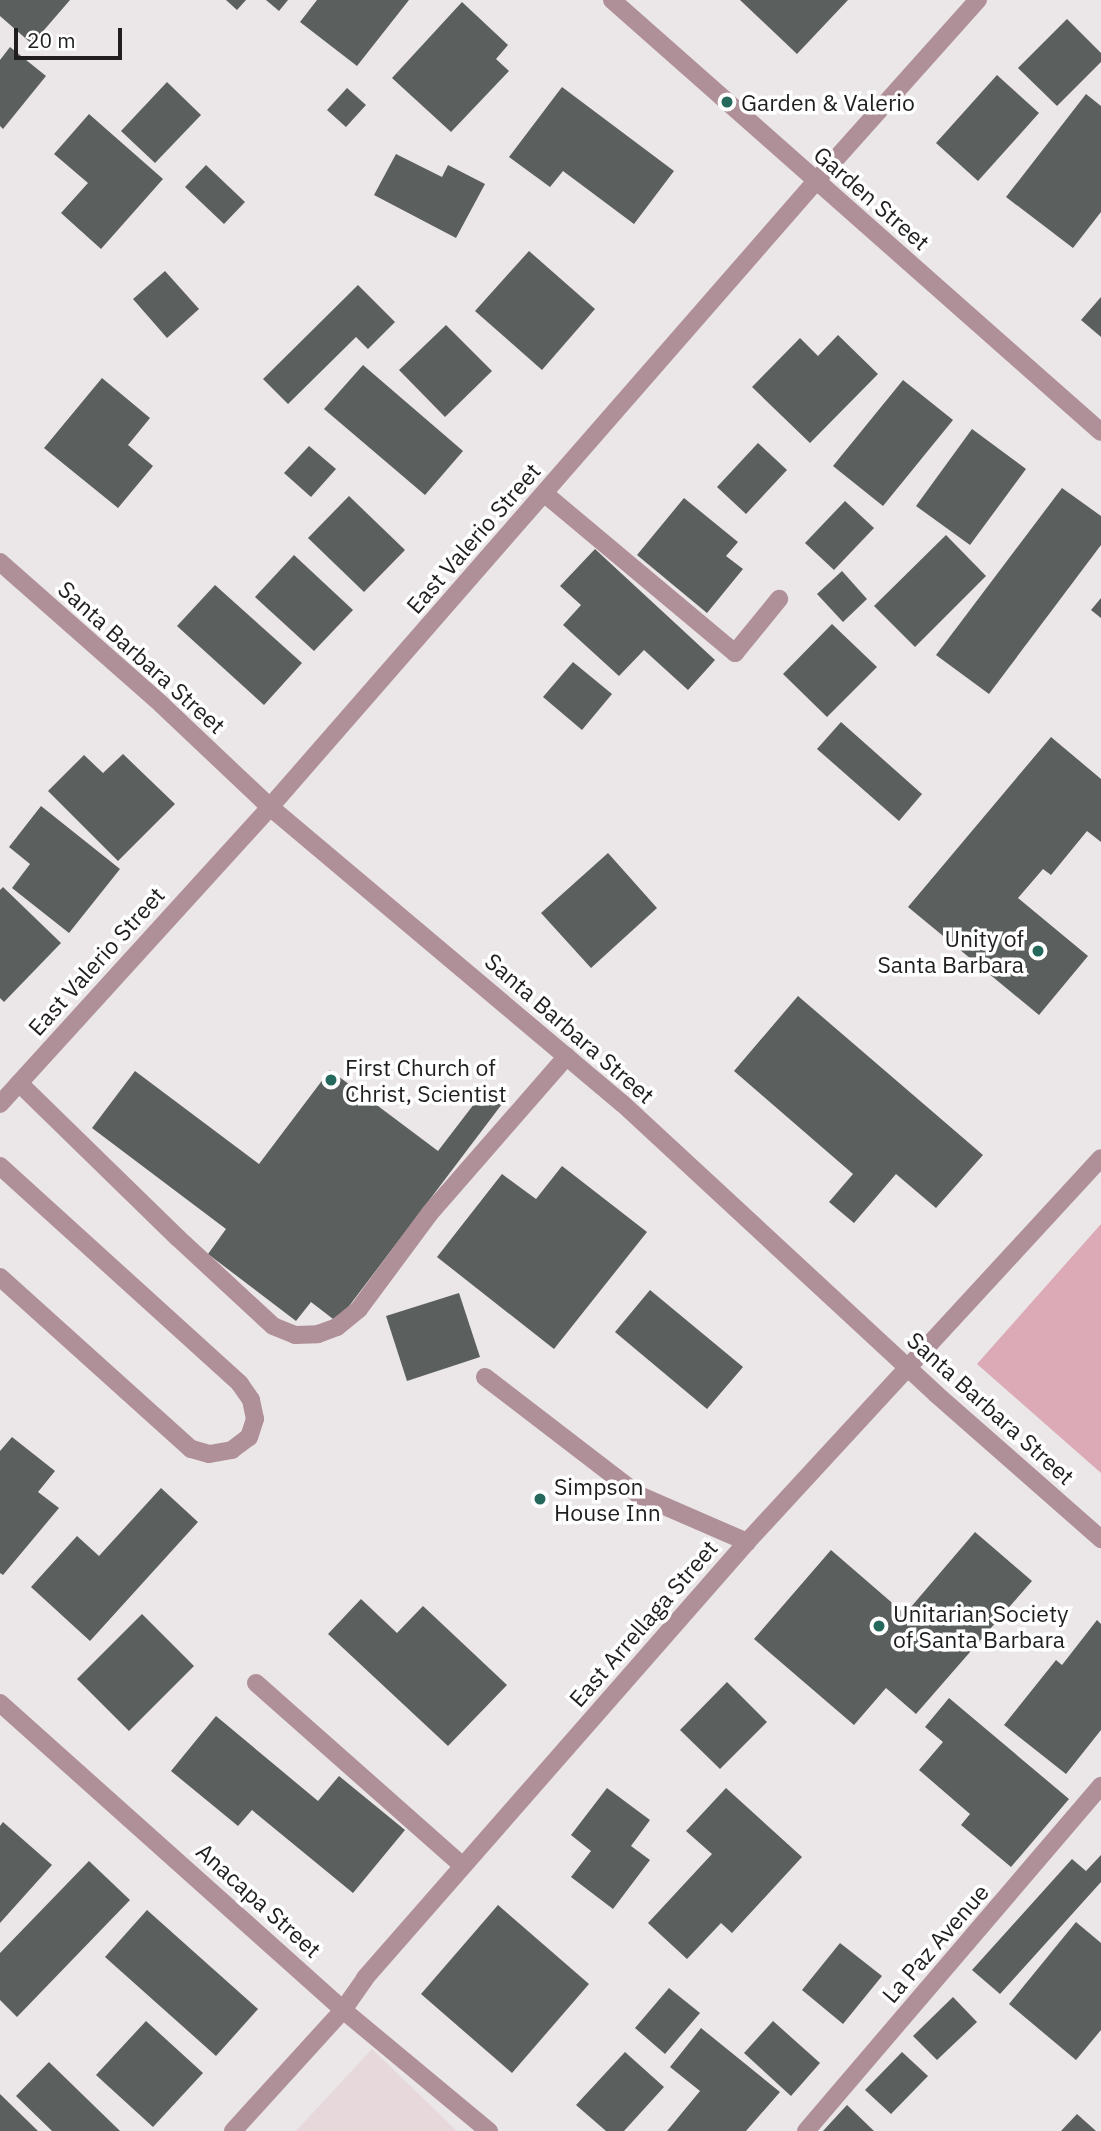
<!DOCTYPE html>
<style>
body{margin:0}
#map{position:relative;width:1101px;height:2131px;overflow:hidden;background:#ebe6e7;font-family:"IBM Plex Sans",sans-serif}
div>[style]{position:absolute}
[style*='--x']{left:calc(var(--x)*1px);top:calc(var(--y)*1px);width:calc(var(--w)*1px);rotate:calc(var(--a)*1deg)}
.built>*{inset:0;background:#e6d8db}
.green>*{inset:0;background:#dcaab7}
.building>*{inset:0;background:#5b605e}
.minor>*{height:18px;margin:-9px;padding:0 9px;transform-origin:9px;border-radius:9px;background:#af9098}
.dots>*{width:19px;height:19px;translate:-50% -50%;box-sizing:border-box;border:4px solid #fff;border-radius:50%}
span{translate:-50% -50%;white-space:nowrap;text-align:center;line-height:1.15;-webkit-text-stroke:7px #fff;paint-order:stroke}
.poi-label{font-size:23px;color:#201e1e}
.left{translate:0 -50%;text-align:left}
.right{translate:-100% -50%;text-align:right}
.street-label{font-size:23px;color:#201e1e}
.scale{position:absolute;left:14px;top:28px;width:108px;height:32px;box-sizing:border-box;border:4px solid #201e1e;border-top:0;padding-left:9px;font-size:21px;line-height:24px;white-space:nowrap;color:#201e1e;-webkit-text-stroke:5px #fff;paint-order:stroke}
</style>
<div id="map">
<div class="built">
<i style="clip-path:polygon(372px 2049px,457px 2131px,296px 2131px)"></i>
</div>
<div class="green">
<i style="clip-path:polygon(1101px 1224px,1101px 1473px,977px 1364px)"></i>
</div>
<div class="building">
<i style="clip-path:polygon(0 0,70px 0,32px 44px,0 16px)"></i>
<i style="clip-path:polygon(226px 0,246px 0,237px 10px)"></i>
<i style="clip-path:polygon(266px 0,288px 0,279px 11px)"></i>
<i style="clip-path:polygon(317px 0,409px 0,357px 66px,300px 22px)"></i>
<i style="clip-path:polygon(740px 0,848px 0,797px 54px)"></i>
<i style="clip-path:polygon(462px 2px,508px 45px,496px 59px,509px 71px,451px 132px,392px 78px)"></i>
<i style="clip-path:polygon(1067px 19px,1101px 53px,1101px 62px,1057px 106px,1018px 68px)"></i>
<i style="clip-path:polygon(10px 47px,46px 76px,3px 129px,0 126px,0 60px)"></i>
<i style="clip-path:polygon(997px 75px,1039px 113px,978px 181px,936px 143px)"></i>
<i style="clip-path:polygon(167px 82px,201px 115px,155px 163px,121px 131px)"></i>
<i style="clip-path:polygon(562px 87px,674px 171px,634px 224px,563px 171px,550px 187px,509px 157px)"></i>
<i style="clip-path:polygon(347px 88px,366px 105px,346px 127px,327px 110px)"></i>
<i style="clip-path:polygon(1086px 94px,1101px 106px,1101px 212px,1073px 248px,1006px 197px)"></i>
<i style="clip-path:polygon(89px 114px,163px 179px,101px 249px,61px 213px,88px 183px,54px 154px)"></i>
<i style="clip-path:polygon(396px 154px,442px 177px,448px 165px,485px 184px,456px 238px,374px 195px)"></i>
<i style="clip-path:polygon(206px 165px,245px 202px,224px 224px,185px 187px)"></i>
<i style="clip-path:polygon(529px 251px,595px 309px,542px 370px,475px 311px)"></i>
<i style="clip-path:polygon(165px 271px,199px 309px,167px 338px,133px 299px)"></i>
<i style="clip-path:polygon(358px 285px,395px 322px,368px 349px,356px 337px,288px 404px,263px 379px)"></i>
<i style="clip-path:polygon(1101px 297px,1101px 337px,1081px 320px)"></i>
<i style="clip-path:polygon(446px 325px,492px 371px,445px 417px,399px 370px)"></i>
<i style="clip-path:polygon(838px 335px,878px 374px,810px 443px,752px 387px,800px 338px,818px 356px)"></i>
<i style="clip-path:polygon(363px 365px,463px 451px,425px 495px,324px 409px)"></i>
<i style="clip-path:polygon(102px 378px,150px 418px,128px 445px,153px 466px,118px 508px,44px 448px)"></i>
<i style="clip-path:polygon(903px 380px,953px 420px,883px 506px,833px 466px)"></i>
<i style="clip-path:polygon(972px 429px,1026px 469px,970px 545px,916px 506px)"></i>
<i style="clip-path:polygon(758px 443px,787px 470px,746px 514px,717px 487px)"></i>
<i style="clip-path:polygon(309px 446px,336px 469px,311px 497px,284px 473px)"></i>
<i style="clip-path:polygon(1062px 488px,1101px 516px,1101px 545px,989px 694px,936px 655px)"></i>
<i style="clip-path:polygon(349px 496px,405px 550px,364px 592px,308px 538px)"></i>
<i style="clip-path:polygon(684px 498px,738px 542px,726px 556px,743px 569px,707px 613px,637px 555px)"></i>
<i style="clip-path:polygon(845px 501px,874px 528px,834px 570px,805px 543px)"></i>
<i style="clip-path:polygon(946px 535px,986px 576px,915px 647px,874px 606px)"></i>
<i style="clip-path:polygon(595px 549px,715px 660px,688px 690px,644px 650px,619px 676px,563px 625px,581px 605px,560px 586px)"></i>
<i style="clip-path:polygon(294px 555px,353px 610px,314px 651px,255px 597px)"></i>
<i style="clip-path:polygon(842px 571px,867px 599px,843px 622px,817px 594px)"></i>
<i style="clip-path:polygon(215px 585px,302px 663px,264px 705px,177px 626px)"></i>
<i style="clip-path:polygon(1101px 598px,1101px 618px,1091px 610px)"></i>
<i style="clip-path:polygon(832px 624px,877px 667px,827px 717px,783px 674px)"></i>
<i style="clip-path:polygon(573px 662px,612px 694px,582px 730px,543px 697px)"></i>
<i style="clip-path:polygon(841px 722px,922px 794px,899px 821px,817px 749px)"></i>
<i style="clip-path:polygon(1051px 737px,1101px 779px,1101px 842px,1087px 831px,1051px 875px,1043px 869px,1018px 898px,1088px 956px,1039px 1015px,908px 907px)"></i>
<i style="clip-path:polygon(123px 754px,175px 804px,118px 861px,48px 791px,84px 755px,103px 773px)"></i>
<i style="clip-path:polygon(41px 806px,120px 869px,69px 933px,12px 888px,30px 864px,9px 847px)"></i>
<i style="clip-path:polygon(608px 853px,657px 908px,591px 968px,541px 913px)"></i>
<i style="clip-path:polygon(3px 887px,61px 943px,4px 1002px,0 998px,0 890px)"></i>
<i style="clip-path:polygon(798px 996px,983px 1155px,936px 1208px,896px 1174px,854px 1223px,829px 1202px,853px 1174px,734px 1071px)"></i>
<i style="clip-path:polygon(330px 1070px,438px 1151px,484px 1091px,502px 1104px,337px 1322px,311px 1302px,296px 1321px,208px 1254px,226px 1229px,92px 1128px,135px 1071px,259px 1164px)"></i>
<i style="clip-path:polygon(562px 1166px,647px 1232px,554px 1349px,437px 1257px,502px 1174px,536px 1199px)"></i>
<i style="clip-path:polygon(650px 1290px,743px 1367px,707px 1409px,615px 1332px)"></i>
<i style="clip-path:polygon(459px 1293px,480px 1357px,407px 1381px,386px 1316px)"></i>
<i style="clip-path:polygon(12px 1437px,55px 1471px,38px 1492px,59px 1508px,3px 1575px,0 1573px,0 1451px)"></i>
<i style="clip-path:polygon(161px 1488px,198px 1522px,90px 1641px,31px 1587px,77px 1536px,99px 1556px)"></i>
<i style="clip-path:polygon(975px 1532px,1032px 1581px,916px 1714px,886px 1688px,854px 1725px,754px 1639px,831px 1550px,905px 1614px)"></i>
<i style="clip-path:polygon(361px 1599px,397px 1633px,423px 1606px,507px 1685px,448px 1746px,328px 1634px)"></i>
<i style="clip-path:polygon(142px 1614px,194px 1666px,129px 1731px,77px 1679px)"></i>
<i style="clip-path:polygon(1097px 1620px,1101px 1624px,1101px 1730px,1066px 1774px,1004px 1725px,1056px 1660px,1062px 1665px)"></i>
<i style="clip-path:polygon(727px 1682px,767px 1722px,720px 1769px,680px 1730px)"></i>
<i style="clip-path:polygon(949px 1698px,1069px 1799px,1011px 1867px,961px 1825px,970px 1814px,919px 1770px,943px 1742px,925px 1727px)"></i>
<i style="clip-path:polygon(216px 1716px,318px 1801px,339px 1776px,405px 1830px,353px 1893px,252px 1810px,238px 1826px,171px 1771px)"></i>
<i style="clip-path:polygon(607px 1788px,650px 1820px,631px 1846px,650px 1860px,613px 1909px,571px 1877px,591px 1851px,571px 1835px)"></i>
<i style="clip-path:polygon(726px 1788px,802px 1857px,732px 1933px,721px 1923px,687px 1959px,648px 1923px,712px 1854px,686px 1831px)"></i>
<i style="clip-path:polygon(3px 1822px,52px 1865px,0 1923px,0 1826px)"></i>
<i style="clip-path:polygon(1101px 1855px,1101px 1882px,1000px 1994px,972px 1970px,1072px 1859px,1086px 1871px)"></i>
<i style="clip-path:polygon(89px 1861px,130px 1900px,17px 2017px,0 2000px,0 1953px)"></i>
<i style="clip-path:polygon(498px 1905px,589px 1984px,512px 2073px,421px 1994px)"></i>
<i style="clip-path:polygon(147px 1910px,258px 2009px,216px 2056px,105px 1957px)"></i>
<i style="clip-path:polygon(1076px 1922px,1101px 1943px,1101px 2030px,1076px 2060px,1009px 2004px)"></i>
<i style="clip-path:polygon(840px 1943px,882px 1976px,843px 2024px,802px 1990px)"></i>
<i style="clip-path:polygon(669px 1988px,700px 2013px,665px 2054px,635px 2028px)"></i>
<i style="clip-path:polygon(953px 1997px,977px 2022px,937px 2060px,913px 2036px)"></i>
<i style="clip-path:polygon(146px 2021px,203px 2073px,153px 2127px,96px 2075px)"></i>
<i style="clip-path:polygon(773px 2021px,820px 2063px,791px 2096px,744px 2053px)"></i>
<i style="clip-path:polygon(701px 2028px,780px 2092px,746px 2131px,667px 2131px,700px 2091px,670px 2067px)"></i>
<i style="clip-path:polygon(625px 2052px,664px 2087px,624px 2131px,606px 2131px,576px 2105px)"></i>
<i style="clip-path:polygon(902px 2052px,928px 2076px,891px 2114px,865px 2090px)"></i>
<i style="clip-path:polygon(49px 2062px,120px 2131px,52px 2131px,16px 2096px)"></i>
<i style="clip-path:polygon(0 2094px,38px 2131px,0 2131px)"></i>
<i style="clip-path:polygon(847px 2105px,874px 2131px,823px 2131px)"></i>
<i style="clip-path:polygon(1077px 2114px,1096px 2131px,1061px 2131px)"></i>
</div>
<div class="minor">
<i style="--x:612;--y:0;--w:652;--a:41.46"></i>
<i style="--x:545;--y:494;--w:248;--a:39.9"></i>
<i style="--x:735;--y:653;--w:70;--a:-50.8"></i>
<i style="--x:0;--y:562;--w:216;--a:41.4"></i>
<i style="--x:162;--y:705;--w:149;--a:43.4"></i>
<i style="--x:270;--y:807;--w:461;--a:40.1"></i>
<i style="--x:623;--y:1104;--w:427;--a:42.8"></i>
<i style="--x:936;--y:1394;--w:220;--a:41.3"></i>
<i style="--x:19;--y:1083;--w:222;--a:44.3"></i>
<i style="--x:178;--y:1238;--w:129;--a:42.8"></i>
<i style="--x:273;--y:1326;--w:24;--a:22"></i>
<i style="--x:295;--y:1335;--w:23;--a:-2"></i>
<i style="--x:318;--y:1334;--w:20;--a:-20"></i>
<i style="--x:337;--y:1327;--w:28;--a:-39"></i>
<i style="--x:359;--y:1309;--w:119;--a:-53.5"></i>
<i style="--x:430;--y:1213;--w:208;--a:-48.9"></i>
<i style="--x:0;--y:1104;--w:401;--a:-47.7"></i>
<i style="--x:270;--y:807;--w:831;--a:-48.9"></i>
<i style="--x:816;--y:181;--w:243;--a:-48.2"></i>
<i style="--x:0;--y:1166;--w:324;--a:42.2"></i>
<i style="--x:240;--y:1384;--w:19;--a:55"></i>
<i style="--x:251;--y:1400;--w:19;--a:78"></i>
<i style="--x:255;--y:1419;--w:19;--a:108"></i>
<i style="--x:249;--y:1437;--w:21;--a:143"></i>
<i style="--x:232;--y:1450;--w:23;--a:170"></i>
<i style="--x:209;--y:1454;--w:19;--a:-164"></i>
<i style="--x:191;--y:1449;--w:257;--a:-138"></i>
<i style="--x:485;--y:1377;--w:194;--a:37.5"></i>
<i style="--x:639;--y:1495;--w:118;--a:23.5"></i>
<i style="--x:256;--y:1683;--w:276;--a:41.5"></i>
<i style="--x:0;--y:1703;--w:460;--a:41.8"></i>
<i style="--x:343;--y:2010;--w:190;--a:39.7"></i>
<i style="--x:233;--y:2131;--w:164;--a:-47.7"></i>
<i style="--x:343;--y:2010;--w:39;--a:-55"></i>
<i style="--x:365;--y:1978;--w:580;--a:-48.78"></i>
<i style="--x:747;--y:1542;--w:522;--a:-47.33"></i>
<i style="--x:806;--y:2131;--w:454;--a:-49.5"></i>
</div>
<div class="dots">
<i style="left:727px;top:102px;background:#24695c"></i>
<i style="left:1038px;top:951px;background:#24695c"></i>
<i style="left:331px;top:1080px;background:#24695c"></i>
<i style="left:540px;top:1499px;background:#24695c"></i>
<i style="left:879px;top:1626px;background:#24695c"></i>
</div>
<div class="poi-label">
<span class="left" style="left:741px;top:102px">Garden &amp; Valerio</span>
<span class="right" style="left:1024px;top:951px">Unity of<br>Santa Barbara</span>
<span class="left" style="left:345px;top:1080px">First Church of<br>Christ, Scientist</span>
<span class="left" style="left:554px;top:1499px">Simpson<br>House Inn</span>
<span class="left" style="left:893px;top:1626px">Unitarian Society<br>of Santa Barbara</span>
</div>
<div class="street-label">
<span style="left:872px;top:198px;rotate:41deg">Garden Street</span>
<span style="left:473px;top:538px;rotate:-49deg">East Valerio Street</span>
<span style="left:142px;top:657px;rotate:42deg">Santa Barbara Street</span>
<span style="left:96px;top:961px;rotate:-48deg">East Valerio Street</span>
<span style="left:570px;top:1028px;rotate:41deg">Santa Barbara Street</span>
<span style="left:991px;top:1408px;rotate:42deg">Santa Barbara Street</span>
<span style="left:643px;top:1623px;rotate:-49deg">East Arrellaga Street</span>
<span style="left:259px;top:1900px;rotate:42deg">Anacapa Street</span>
<span style="left:935px;top:1943px;rotate:-49deg">La Paz Avenue</span>
</div>
<div class="scale">20 m</div>
</div>
